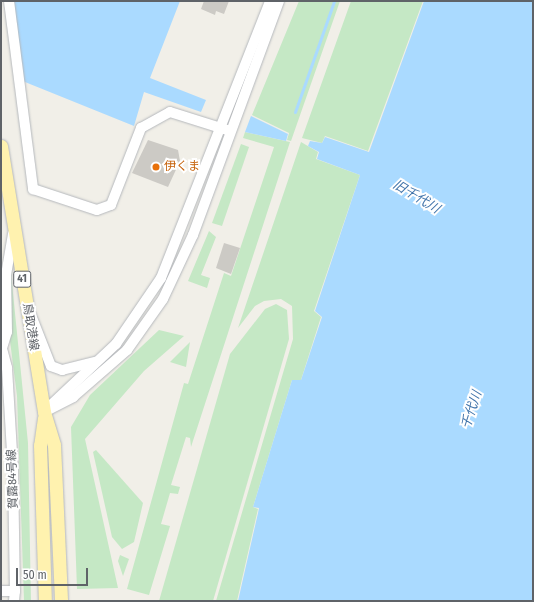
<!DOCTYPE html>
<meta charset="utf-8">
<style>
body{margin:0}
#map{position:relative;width:534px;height:602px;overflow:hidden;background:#f1efe8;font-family:"Fira Sans Condensed","Noto Sans JP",sans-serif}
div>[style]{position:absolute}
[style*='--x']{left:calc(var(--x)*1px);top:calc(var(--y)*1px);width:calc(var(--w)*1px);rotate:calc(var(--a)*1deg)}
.green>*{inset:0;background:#c5e8c5}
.water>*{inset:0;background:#aadaff}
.stream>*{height:3px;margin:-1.5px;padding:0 1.5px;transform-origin:1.5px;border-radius:1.5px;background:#aadaff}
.building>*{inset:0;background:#cccac5}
.roads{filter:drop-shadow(0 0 1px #b5b8bc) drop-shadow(0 0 1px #b5b8bc)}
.minor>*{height:10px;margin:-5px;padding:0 5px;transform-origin:5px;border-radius:5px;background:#fff}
.major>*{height:13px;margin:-6.5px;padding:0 6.5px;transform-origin:6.5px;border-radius:6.5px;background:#fff2af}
.dots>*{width:11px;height:11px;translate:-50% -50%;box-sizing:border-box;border:2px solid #fff;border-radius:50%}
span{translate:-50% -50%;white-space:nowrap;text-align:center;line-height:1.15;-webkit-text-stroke:4px #fff;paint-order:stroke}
.shield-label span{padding:1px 3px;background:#fff;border:1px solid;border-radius:3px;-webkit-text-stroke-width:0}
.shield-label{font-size:11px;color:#5f6368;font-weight:700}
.food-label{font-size:12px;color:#c56008}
.left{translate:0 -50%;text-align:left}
.street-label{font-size:12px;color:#5f6368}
.water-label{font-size:13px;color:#4174aa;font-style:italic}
.frame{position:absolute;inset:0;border:2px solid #5f6368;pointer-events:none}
.scale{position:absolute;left:16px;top:568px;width:72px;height:18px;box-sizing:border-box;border:2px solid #5f6368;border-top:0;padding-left:5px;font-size:12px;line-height:14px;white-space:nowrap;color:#5f6368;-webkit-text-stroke:3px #fff;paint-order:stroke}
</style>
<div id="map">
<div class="green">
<i style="clip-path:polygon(299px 1px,340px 1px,291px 141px,287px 140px,289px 133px,252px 115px)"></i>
<i style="clip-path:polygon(351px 1px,423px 1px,368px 151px,325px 136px,322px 143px,302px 138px)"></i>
<i style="clip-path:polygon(245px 132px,290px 142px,191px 447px,190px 438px,186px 437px,171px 485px,180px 487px,178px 494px,170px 493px,161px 524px,170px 526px,149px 595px,127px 589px,184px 383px,188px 384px,224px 273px,231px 276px,274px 147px,243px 138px)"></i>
<i style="clip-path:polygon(301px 142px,318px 152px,316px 159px,360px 175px,314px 311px,321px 317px,301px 380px,292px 380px,253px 507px,258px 509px,237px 601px,216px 601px,293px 339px,292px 306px,281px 299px,264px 301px,255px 306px,238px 328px)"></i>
<i style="clip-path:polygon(241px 144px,249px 147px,222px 226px,212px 223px)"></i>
<i style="clip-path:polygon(209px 231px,216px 237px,201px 275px,210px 278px,207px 288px,188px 281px)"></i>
<i style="clip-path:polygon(11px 273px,28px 443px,31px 601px,24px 601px,17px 396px,10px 341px)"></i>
<i style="clip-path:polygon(276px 304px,287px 310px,289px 339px,213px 601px,159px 601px,230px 354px,265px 309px)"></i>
<i style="clip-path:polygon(159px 330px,184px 336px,144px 371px,85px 439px,118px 588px,77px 589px,71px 427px,90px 395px)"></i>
<i style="clip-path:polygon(190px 342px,186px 367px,170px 362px)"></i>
<i style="clip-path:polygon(96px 450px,143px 503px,134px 542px,122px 549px,112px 537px,93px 452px)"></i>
<i style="clip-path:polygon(120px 555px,129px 559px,123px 576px,118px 561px)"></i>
</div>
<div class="water">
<i style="clip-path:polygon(12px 1px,180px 1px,150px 78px,206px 100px,201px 112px,144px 92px,134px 126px,20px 80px)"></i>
<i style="clip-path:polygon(424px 1px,533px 1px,533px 601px,238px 601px,258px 513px,259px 508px,253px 507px,292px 380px,301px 380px,322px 317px,315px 311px,360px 175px,317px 159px,319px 152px,308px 146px,310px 141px,322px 143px,325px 137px,369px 152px)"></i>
<i style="clip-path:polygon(251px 116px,288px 134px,286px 141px,245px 132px)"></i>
</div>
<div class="stream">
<i style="--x:295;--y:112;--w:118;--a:-70.6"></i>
</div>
<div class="building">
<i style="clip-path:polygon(204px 1px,229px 1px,224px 14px,216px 11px,215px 15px,201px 9px)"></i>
<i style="clip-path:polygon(148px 140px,178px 150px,180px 161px,168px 187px,132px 173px)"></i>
<i style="clip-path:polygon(224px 243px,240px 248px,231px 274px,216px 268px)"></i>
</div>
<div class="roads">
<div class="minor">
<i style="--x:9;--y:1;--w:190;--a:82.7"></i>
<i style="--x:33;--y:189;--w:67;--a:18.2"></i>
<i style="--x:97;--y:210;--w:15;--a:-20"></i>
<i style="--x:111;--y:205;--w:83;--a:-68.7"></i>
<i style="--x:141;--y:128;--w:33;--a:-29"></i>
<i style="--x:170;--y:112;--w:60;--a:17.5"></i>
<i style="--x:29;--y:310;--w:60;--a:68.6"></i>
<i style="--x:51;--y:366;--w:12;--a:20"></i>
<i style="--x:62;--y:370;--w:34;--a:-14"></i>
<i style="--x:1;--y:345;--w:24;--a:75"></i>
<i style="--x:7;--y:368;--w:100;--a:86.6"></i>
<i style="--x:13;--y:468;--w:123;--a:89.1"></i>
<i style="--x:2;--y:348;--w:17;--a:-73"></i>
<i style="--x:7;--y:332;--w:57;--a:-91"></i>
<i style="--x:6;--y:275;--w:42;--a:-80.3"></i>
<i style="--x:50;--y:406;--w:91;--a:-43.2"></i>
<i style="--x:116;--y:344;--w:80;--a:-55.7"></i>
<i style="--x:161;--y:278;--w:298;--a:-68.5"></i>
<i style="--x:44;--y:412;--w:33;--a:-27"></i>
<i style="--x:73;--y:397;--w:72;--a:-41"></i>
<i style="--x:127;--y:350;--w:62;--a:-54.8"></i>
<i style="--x:163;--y:299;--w:71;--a:-64.9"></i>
<i style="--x:193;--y:235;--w:249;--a:-69.8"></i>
<i style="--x:1;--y:591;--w:14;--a:0"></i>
<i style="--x:15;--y:591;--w:10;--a:96"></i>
</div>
<div class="major">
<i style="--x:1;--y:146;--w:269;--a:80.8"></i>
<i style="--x:44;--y:412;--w:34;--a:73"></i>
<i style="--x:54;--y:445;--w:156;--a:87.4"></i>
<i style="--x:44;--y:418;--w:27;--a:98"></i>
<i style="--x:40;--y:445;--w:156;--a:88.2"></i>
</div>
</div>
<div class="dots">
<i style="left:156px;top:167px;background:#e8710a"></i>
</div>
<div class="shield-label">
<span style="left:22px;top:279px">41</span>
</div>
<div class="food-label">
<span class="left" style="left:164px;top:167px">伊くま</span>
</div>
<div class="street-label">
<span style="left:30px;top:327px;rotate:81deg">鳥取港線</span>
<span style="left:13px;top:479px;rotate:-92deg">賀露84号線</span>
</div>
<div class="water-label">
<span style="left:416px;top:197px;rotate:31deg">旧千代川</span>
<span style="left:472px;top:410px;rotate:-72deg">千代川</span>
</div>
<div class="frame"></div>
<div class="scale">50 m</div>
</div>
